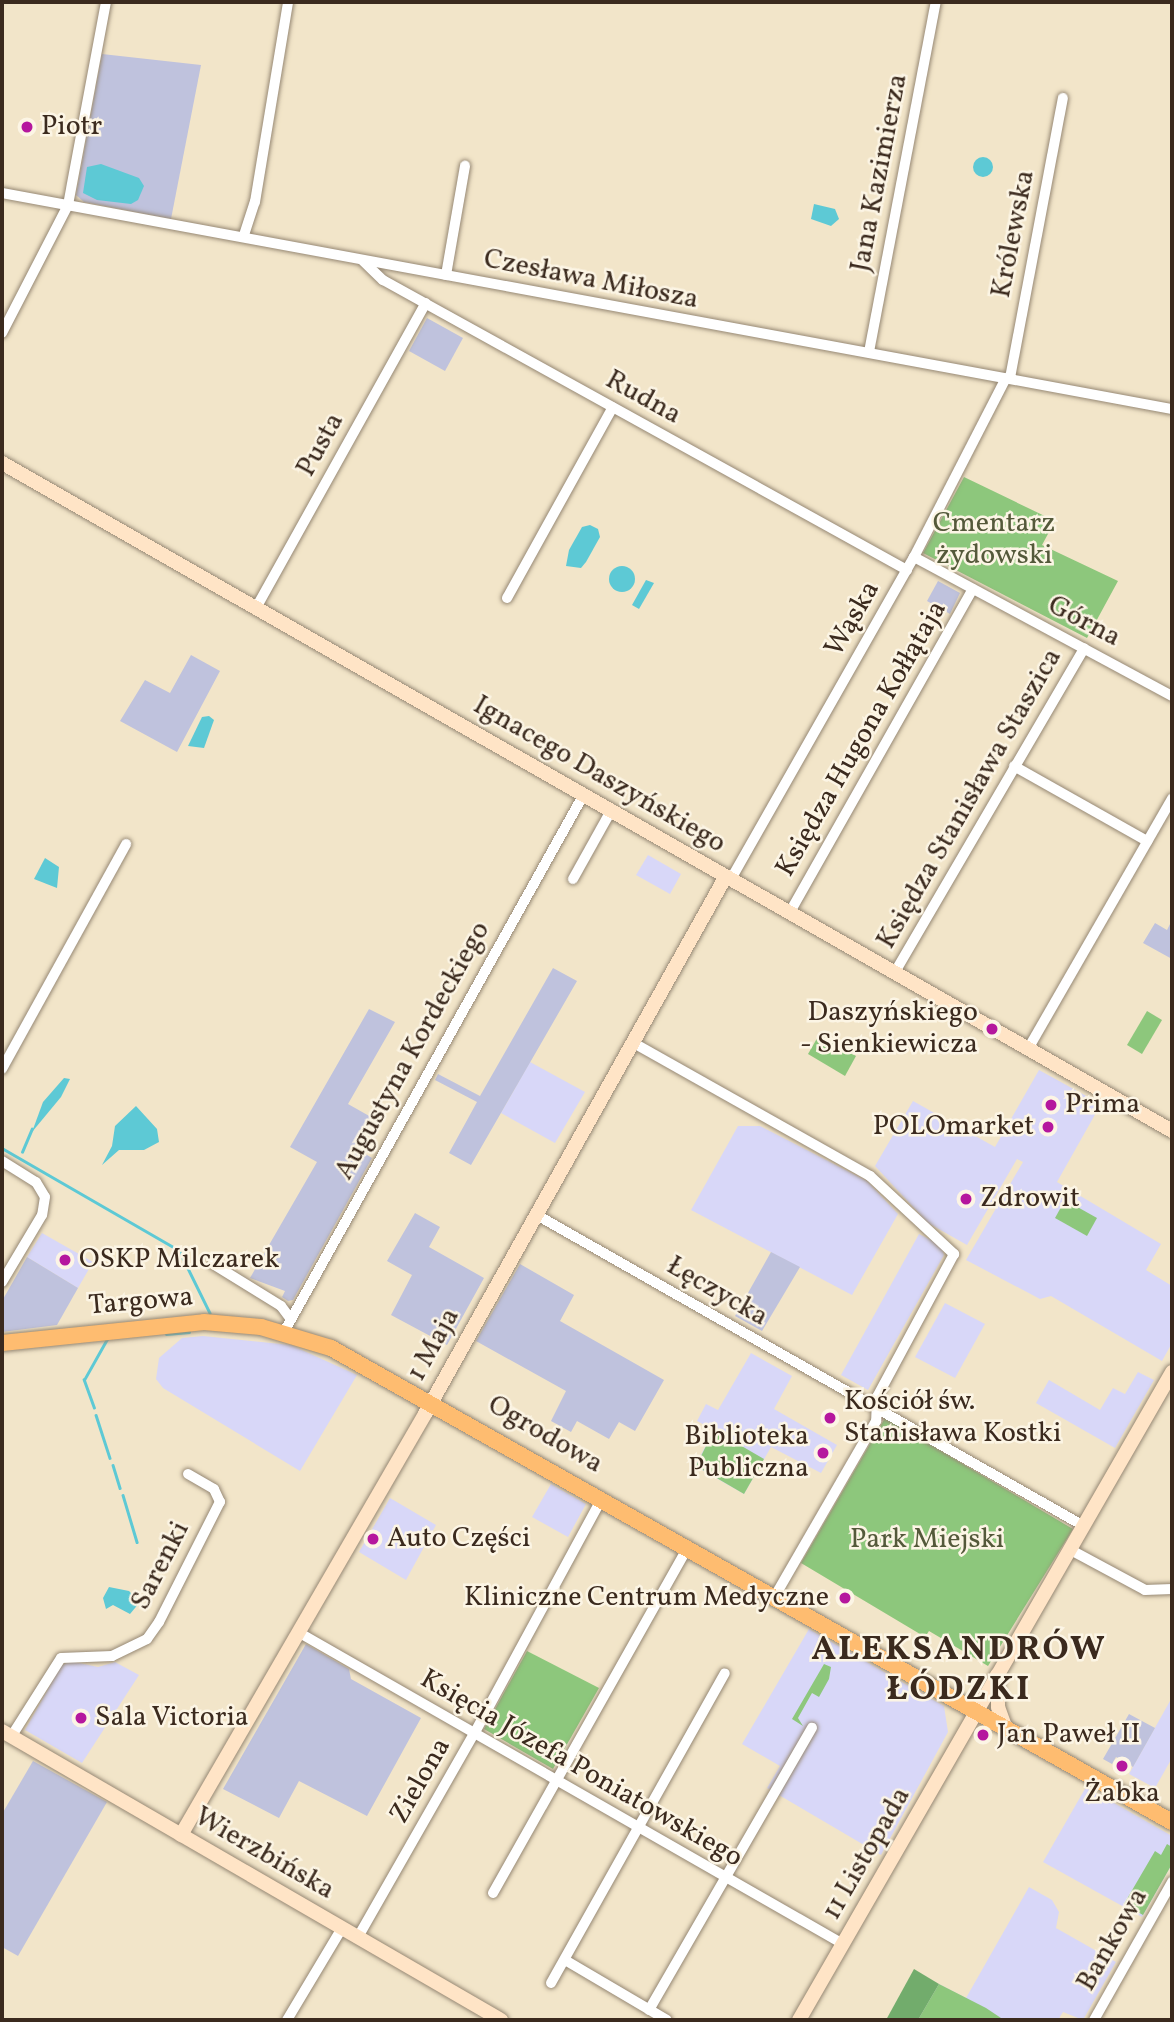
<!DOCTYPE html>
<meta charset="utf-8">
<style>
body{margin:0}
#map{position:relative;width:1174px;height:2022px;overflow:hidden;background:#f2e5c9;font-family:Vollkorn,serif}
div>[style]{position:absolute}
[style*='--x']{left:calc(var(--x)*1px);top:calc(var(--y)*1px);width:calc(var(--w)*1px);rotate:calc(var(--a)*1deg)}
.built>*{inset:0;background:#d8d7f8}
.industrial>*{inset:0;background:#bfc2dd}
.green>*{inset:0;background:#8dc77c}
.forest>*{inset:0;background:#72ac6c}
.water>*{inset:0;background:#5dc9d5}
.round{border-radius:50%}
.stream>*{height:2.5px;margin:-1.25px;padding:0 1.25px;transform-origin:1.25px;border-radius:1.25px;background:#5dc9d5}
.roads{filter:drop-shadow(0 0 2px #968874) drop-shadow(0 0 2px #968874)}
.street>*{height:10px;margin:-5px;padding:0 5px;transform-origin:5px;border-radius:5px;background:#fff}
.secondary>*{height:14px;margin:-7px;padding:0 7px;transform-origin:7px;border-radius:7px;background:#ffe4c6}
.primary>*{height:16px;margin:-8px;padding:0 8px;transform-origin:8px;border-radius:8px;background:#febc70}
.dots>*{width:19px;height:19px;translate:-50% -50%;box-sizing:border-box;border:4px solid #fcf5e5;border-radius:50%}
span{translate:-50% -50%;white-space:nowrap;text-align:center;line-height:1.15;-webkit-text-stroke:5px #fcf5e5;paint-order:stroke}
.poi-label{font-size:28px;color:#3b2a1e}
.left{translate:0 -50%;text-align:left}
.right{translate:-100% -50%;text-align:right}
.street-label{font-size:28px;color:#3b2a1e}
.park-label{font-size:28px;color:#54593a}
.district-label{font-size:35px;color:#3b2a1e;font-weight:700;letter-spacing:2px}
.frame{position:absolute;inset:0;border:4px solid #3b2a1e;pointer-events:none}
</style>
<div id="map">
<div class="built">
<i style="clip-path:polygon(648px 855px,681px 874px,670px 894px,636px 875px)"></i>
<i style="clip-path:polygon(530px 1062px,585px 1092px,555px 1143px,501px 1113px)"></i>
<i style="clip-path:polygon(1039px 1070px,1101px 1104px,1057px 1182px,1161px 1244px,1146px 1270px,1172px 1286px,1172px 1343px,1162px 1361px,1051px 1296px,1040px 1299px,966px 1260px,1023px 1162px,1017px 1159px,967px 1245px,928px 1223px,875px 1166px,913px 1101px,995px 1147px)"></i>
<i style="clip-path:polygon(738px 1126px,760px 1126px,867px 1181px,898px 1214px,852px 1295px,691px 1210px)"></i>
<i style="clip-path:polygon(42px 1233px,93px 1262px,78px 1288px,27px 1257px)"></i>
<i style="clip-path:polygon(919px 1234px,941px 1245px,944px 1255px,868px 1390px,841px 1375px)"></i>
<i style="clip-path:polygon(945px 1303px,985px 1324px,955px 1378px,915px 1357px)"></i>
<i style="clip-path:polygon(203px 1336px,291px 1345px,357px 1375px,300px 1471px,163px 1388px,156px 1379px,159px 1358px,182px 1338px)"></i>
<i style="clip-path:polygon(751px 1353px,792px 1376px,774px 1409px,837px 1445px,821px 1473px,771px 1447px,744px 1494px,695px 1466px,714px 1430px,697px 1421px,706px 1404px,718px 1410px)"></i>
<i style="clip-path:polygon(1138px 1372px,1154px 1380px,1115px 1448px,1036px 1403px,1049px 1380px,1100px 1410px,1113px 1388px,1125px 1394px)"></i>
<i style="clip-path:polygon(551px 1484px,586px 1504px,568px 1537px,532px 1517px)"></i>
<i style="clip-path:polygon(390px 1498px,436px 1525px,406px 1580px,359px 1552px)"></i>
<i style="clip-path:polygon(809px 1629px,944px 1706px,948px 1732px,881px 1855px,767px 1788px,780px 1766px,742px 1744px)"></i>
<i style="clip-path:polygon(70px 1661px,98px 1667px,115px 1662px,139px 1675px,82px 1763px,25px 1730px,61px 1666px)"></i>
<i style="clip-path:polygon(1170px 1701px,1172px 1758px,1155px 1788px,1129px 1774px)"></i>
<i style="clip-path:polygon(1086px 1787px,1172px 1836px,1172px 1864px,1142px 1917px,1043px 1862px)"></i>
<i style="clip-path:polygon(1029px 1887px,1052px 1900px,1059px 1912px,1056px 1928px,1116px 1962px,1083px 2020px,1063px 2012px,1058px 2020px,918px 2020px,939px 1984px,966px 1998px)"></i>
</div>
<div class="industrial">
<i style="clip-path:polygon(102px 54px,201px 65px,171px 219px,84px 202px,76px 195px)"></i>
<i style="clip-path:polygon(427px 318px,463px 338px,445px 371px,409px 351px)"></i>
<i style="clip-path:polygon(938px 581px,960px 593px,950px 614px,927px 601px)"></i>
<i style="clip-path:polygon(191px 655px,220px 671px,177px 752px,120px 721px,145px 680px,170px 693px)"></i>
<i style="clip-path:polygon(1172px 920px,1172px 959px,1143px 943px,1155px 923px,1167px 930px)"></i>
<i style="clip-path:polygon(553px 968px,577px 981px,471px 1165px,449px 1153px,477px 1102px,435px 1080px,438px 1074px,480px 1096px)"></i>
<i style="clip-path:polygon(369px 1009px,395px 1022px,348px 1104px,371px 1117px,354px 1147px,372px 1158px,293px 1300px,288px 1301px,282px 1297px,285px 1291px,250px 1278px,317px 1162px,290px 1147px)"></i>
<i style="clip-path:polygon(415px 1213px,440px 1227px,429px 1247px,484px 1278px,447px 1345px,391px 1315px,412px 1275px,387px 1261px)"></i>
<i style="clip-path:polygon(771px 1252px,800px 1267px,762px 1331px,735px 1316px)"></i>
<i style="clip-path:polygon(27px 1257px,78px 1288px,57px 1325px,2px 1332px,2px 1301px)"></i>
<i style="clip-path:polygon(520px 1264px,574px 1295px,560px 1321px,664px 1380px,635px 1431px,619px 1422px,609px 1439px,577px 1421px,571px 1432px,551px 1421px,566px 1391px,476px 1341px)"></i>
<i style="clip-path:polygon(306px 1644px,349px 1669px,351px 1679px,421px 1718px,367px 1816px,299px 1781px,279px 1818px,223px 1789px)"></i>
<i style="clip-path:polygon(1129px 1714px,1155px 1728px,1133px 1767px,1116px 1757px,1112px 1764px,1103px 1759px)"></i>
<i style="clip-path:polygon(33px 1761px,107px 1802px,18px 1956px,2px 1947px,2px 1814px)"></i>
</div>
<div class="green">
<i style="clip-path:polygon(964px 477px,1055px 521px,1042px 545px,1118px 581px,1087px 638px,923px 553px)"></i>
<i style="clip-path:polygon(1147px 1011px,1162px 1020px,1142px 1054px,1127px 1045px)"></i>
<i style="clip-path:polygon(819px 1035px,856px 1056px,845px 1076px,808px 1054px)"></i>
<i style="clip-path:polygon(1065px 1200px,1097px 1218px,1087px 1236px,1055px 1218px)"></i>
<i style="clip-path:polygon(885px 1418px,1073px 1529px,988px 1666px,929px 1631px,925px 1637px,801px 1563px)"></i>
<i style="clip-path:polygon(714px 1430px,764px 1459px,744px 1494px,696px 1466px)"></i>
<i style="clip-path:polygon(527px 1651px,599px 1688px,553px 1769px,484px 1729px)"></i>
<i style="clip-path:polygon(824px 1664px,831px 1667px,829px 1679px,819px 1697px,812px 1693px,798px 1718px,803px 1726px,792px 1719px)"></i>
<i style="clip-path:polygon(1167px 1844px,1172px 1847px,1172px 1864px,1143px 1915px,1124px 1904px,1155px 1851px,1161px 1855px)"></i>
<i style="clip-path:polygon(939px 1984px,986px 2008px,1004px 2020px,918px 2020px)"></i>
</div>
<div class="forest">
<i style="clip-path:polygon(914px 1969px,939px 1984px,918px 2020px,886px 2020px)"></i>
</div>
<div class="water">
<i class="round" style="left:973px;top:157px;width:20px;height:20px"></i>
<i style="clip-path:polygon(101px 164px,139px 178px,144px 186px,138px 200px,131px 204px,97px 200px,83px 193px,87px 167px)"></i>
<i style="clip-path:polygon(814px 204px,835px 209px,839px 219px,831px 226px,811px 219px)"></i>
<i style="clip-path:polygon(590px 525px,598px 529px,600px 537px,586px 562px,581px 568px,566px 566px,569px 550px,582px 527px)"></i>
<i class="round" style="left:609px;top:566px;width:26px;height:26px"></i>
<i style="clip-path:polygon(646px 580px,654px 583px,639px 609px,632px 605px)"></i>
<i style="clip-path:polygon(209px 716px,214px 720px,204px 748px,188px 746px,202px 717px)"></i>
<i style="clip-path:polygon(45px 858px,59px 867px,57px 888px,34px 879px)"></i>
<i style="clip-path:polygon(64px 1078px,70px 1079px,61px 1097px,32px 1132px,43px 1102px)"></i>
<i style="clip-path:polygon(136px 1106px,157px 1129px,159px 1142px,144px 1150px,119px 1150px,102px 1165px,112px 1146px,115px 1126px)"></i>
<i style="clip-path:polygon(109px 1587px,129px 1591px,140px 1602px,130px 1614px,113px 1605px,106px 1609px,103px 1598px)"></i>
</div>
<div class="stream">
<i style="--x:2;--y:1148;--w:204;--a:30"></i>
<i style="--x:179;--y:1250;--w:70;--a:63.8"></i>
<i style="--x:22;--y:1152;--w:25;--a:-67"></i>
<i style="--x:166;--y:1334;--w:23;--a:-5"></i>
<i style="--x:94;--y:1408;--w:30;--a:-110"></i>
<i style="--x:84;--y:1380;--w:47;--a:-60.7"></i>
<i style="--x:96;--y:1415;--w:45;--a:72"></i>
<i style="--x:113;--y:1465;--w:24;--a:73"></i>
<i style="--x:123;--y:1495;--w:49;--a:73.4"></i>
</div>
<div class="roads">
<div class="street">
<i style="--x:2;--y:193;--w:1190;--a:10.46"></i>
<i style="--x:244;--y:235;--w:35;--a:-72"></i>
<i style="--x:255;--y:202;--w:203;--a:-80.6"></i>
<i style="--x:362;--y:260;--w:29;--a:44"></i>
<i style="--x:383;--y:280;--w:599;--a:28.96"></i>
<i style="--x:446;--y:275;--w:111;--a:-80.1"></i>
<i style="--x:2;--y:333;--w:144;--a:-62.7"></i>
<i style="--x:68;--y:205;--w:207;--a:-79.4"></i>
<i style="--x:869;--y:352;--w:356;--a:-79.2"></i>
<i style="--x:1010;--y:378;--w:285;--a:-79.3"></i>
<i style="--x:914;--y:557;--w:293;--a:28.3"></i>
<i style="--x:507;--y:598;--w:218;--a:-61"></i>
<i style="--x:256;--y:608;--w:349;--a:-60.9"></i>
<i style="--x:1014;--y:766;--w:153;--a:29.4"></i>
<i style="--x:573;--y:879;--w:80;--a:-60.9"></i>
<i style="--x:731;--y:879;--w:370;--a:-60.4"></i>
<i style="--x:914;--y:557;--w:201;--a:-62.8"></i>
<i style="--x:790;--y:912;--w:371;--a:-60.5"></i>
<i style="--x:895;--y:972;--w:375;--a:-59.7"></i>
<i style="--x:632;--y:1042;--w:273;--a:29.4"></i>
<i style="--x:870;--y:1176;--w:115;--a:42.9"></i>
<i style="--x:954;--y:1254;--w:162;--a:118.3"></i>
<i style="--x:877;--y:1397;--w:24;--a:92"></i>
<i style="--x:876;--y:1421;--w:202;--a:120"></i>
<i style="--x:1028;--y:1049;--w:289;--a:-60.1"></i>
<i style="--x:2;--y:1069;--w:257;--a:-61.1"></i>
<i style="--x:2;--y:1161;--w:40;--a:32"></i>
<i style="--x:36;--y:1182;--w:17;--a:59"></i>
<i style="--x:45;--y:1197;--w:18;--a:99"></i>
<i style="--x:42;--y:1215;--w:78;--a:120.8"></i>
<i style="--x:535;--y:1214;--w:629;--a:29.62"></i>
<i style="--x:213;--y:1264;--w:80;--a:31.7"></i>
<i style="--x:281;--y:1306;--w:15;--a:53"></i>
<i style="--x:284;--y:1332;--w:616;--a:-60.86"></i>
<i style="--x:1069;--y:1549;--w:86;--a:28.3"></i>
<i style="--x:1145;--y:1590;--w:27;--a:-2"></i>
<i style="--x:298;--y:1632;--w:628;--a:29.79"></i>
<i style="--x:11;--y:1737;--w:93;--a:-57.7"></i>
<i style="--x:61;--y:1658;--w:51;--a:-2.2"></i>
<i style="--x:112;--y:1656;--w:39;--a:-26"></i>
<i style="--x:147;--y:1639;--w:21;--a:-55"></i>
<i style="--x:159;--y:1622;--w:135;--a:-63.1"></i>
<i style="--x:220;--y:1502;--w:14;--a:-115"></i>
<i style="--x:214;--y:1489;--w:30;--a:-150"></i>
<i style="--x:493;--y:1893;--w:397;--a:-60.6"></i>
<i style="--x:358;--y:1937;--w:234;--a:-60.3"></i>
<i style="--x:474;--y:1734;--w:268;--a:-61.5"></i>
<i style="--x:565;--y:1960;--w:118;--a:30.5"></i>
<i style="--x:551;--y:1983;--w:355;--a:-60.7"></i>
<i style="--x:649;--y:2010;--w:326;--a:-60"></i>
<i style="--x:287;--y:2020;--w:107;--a:-59.1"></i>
<i style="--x:1094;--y:2020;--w:159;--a:-60.5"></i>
</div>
<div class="secondary">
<i style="--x:2;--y:463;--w:1347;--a:29.72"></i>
<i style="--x:997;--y:1675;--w:32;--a:88"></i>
<i style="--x:998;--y:1707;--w:23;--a:70"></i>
<i style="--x:2;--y:1731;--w:577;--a:30.08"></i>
<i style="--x:181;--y:1835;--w:487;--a:-59.9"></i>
<i style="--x:425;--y:1414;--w:616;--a:-60.77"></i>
<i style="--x:799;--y:2020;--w:748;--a:-60.07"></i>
</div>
<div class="primary">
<i style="--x:2;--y:1343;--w:203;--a:-5.9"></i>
<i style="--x:204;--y:1322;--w:57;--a:5"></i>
<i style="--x:261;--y:1327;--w:73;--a:16.7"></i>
<i style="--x:331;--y:1348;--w:965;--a:29.41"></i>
</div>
</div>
<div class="dots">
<i style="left:27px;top:127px;background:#b5179e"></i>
<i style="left:992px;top:1029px;background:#b5179e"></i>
<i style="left:1051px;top:1105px;background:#b5179e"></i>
<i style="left:1048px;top:1127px;background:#b5179e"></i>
<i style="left:966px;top:1199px;background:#b5179e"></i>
<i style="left:65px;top:1260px;background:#b5179e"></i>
<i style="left:830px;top:1418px;background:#b5179e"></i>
<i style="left:823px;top:1453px;background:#b5179e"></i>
<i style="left:373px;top:1539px;background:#b5179e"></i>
<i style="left:845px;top:1598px;background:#b5179e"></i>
<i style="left:81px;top:1718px;background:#b5179e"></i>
<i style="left:983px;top:1735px;background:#b5179e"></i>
<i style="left:1122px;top:1766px;background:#b5179e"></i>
</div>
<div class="poi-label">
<span class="left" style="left:41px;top:127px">Piotr</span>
<span class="right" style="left:978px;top:1029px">Daszyńskiego<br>- Sienkiewicza</span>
<span class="left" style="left:1065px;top:1105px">Prima</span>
<span class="right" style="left:1034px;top:1127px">POLOmarket</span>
<span class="left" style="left:980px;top:1199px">Zdrowit</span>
<span class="left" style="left:79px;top:1260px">OSKP Milczarek</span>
<span class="left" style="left:844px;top:1418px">Kościół św.<br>Stanisława Kostki</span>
<span class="right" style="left:809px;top:1453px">Biblioteka<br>Publiczna</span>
<span class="left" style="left:387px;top:1539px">Auto Części</span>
<span class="right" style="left:829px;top:1598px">Kliniczne Centrum Medyczne</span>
<span class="left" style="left:95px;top:1718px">Sala Victoria</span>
<span class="left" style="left:997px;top:1735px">Jan Paweł II</span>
<span style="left:1122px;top:1794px">Żabka</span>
</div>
<div class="street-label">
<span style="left:880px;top:173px;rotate:-79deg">Jana Kazimierza</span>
<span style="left:1014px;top:234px;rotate:-79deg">Królewska</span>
<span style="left:591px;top:280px;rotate:11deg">Czesława Miłosza</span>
<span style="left:643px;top:398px;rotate:29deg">Rudna</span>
<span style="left:321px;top:445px;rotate:-61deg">Pusta</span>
<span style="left:853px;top:619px;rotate:-60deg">Wąska</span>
<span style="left:1084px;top:622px;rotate:28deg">Górna</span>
<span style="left:862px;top:739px;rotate:-60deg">Księdza Hugona Kołłątaja</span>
<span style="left:599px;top:775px;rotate:30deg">Ignacego Daszyńskiego</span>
<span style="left:970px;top:799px;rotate:-60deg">Księdza Stanisława Staszica</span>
<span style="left:413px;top:1051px;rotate:-61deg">Augustyna Kordeckiego</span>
<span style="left:717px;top:1292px;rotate:30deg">Łęczycka</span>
<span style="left:141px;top:1302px;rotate:-5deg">Targowa</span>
<span style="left:434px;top:1345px;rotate:-61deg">1 Maja</span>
<span style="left:545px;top:1435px;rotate:30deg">Ogrodowa</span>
<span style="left:161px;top:1566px;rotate:-63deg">Sarenki</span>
<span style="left:581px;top:1769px;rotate:30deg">Księcia Józefa Poniatowskiego</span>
<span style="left:421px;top:1781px;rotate:-60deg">Zielona</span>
<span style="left:264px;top:1854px;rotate:30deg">Wierzbińska</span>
<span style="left:867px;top:1854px;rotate:-60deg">11 Listopada</span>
<span style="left:1113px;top:1940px;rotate:-60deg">Bankowa</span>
</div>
<div class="park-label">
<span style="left:994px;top:540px">Cmentarz<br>żydowski</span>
<span style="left:927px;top:1540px">Park Miejski</span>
</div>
<div class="district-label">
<span style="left:959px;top:1670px">ALEKSANDRÓW<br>ŁÓDZKI</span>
</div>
<div class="frame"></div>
</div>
